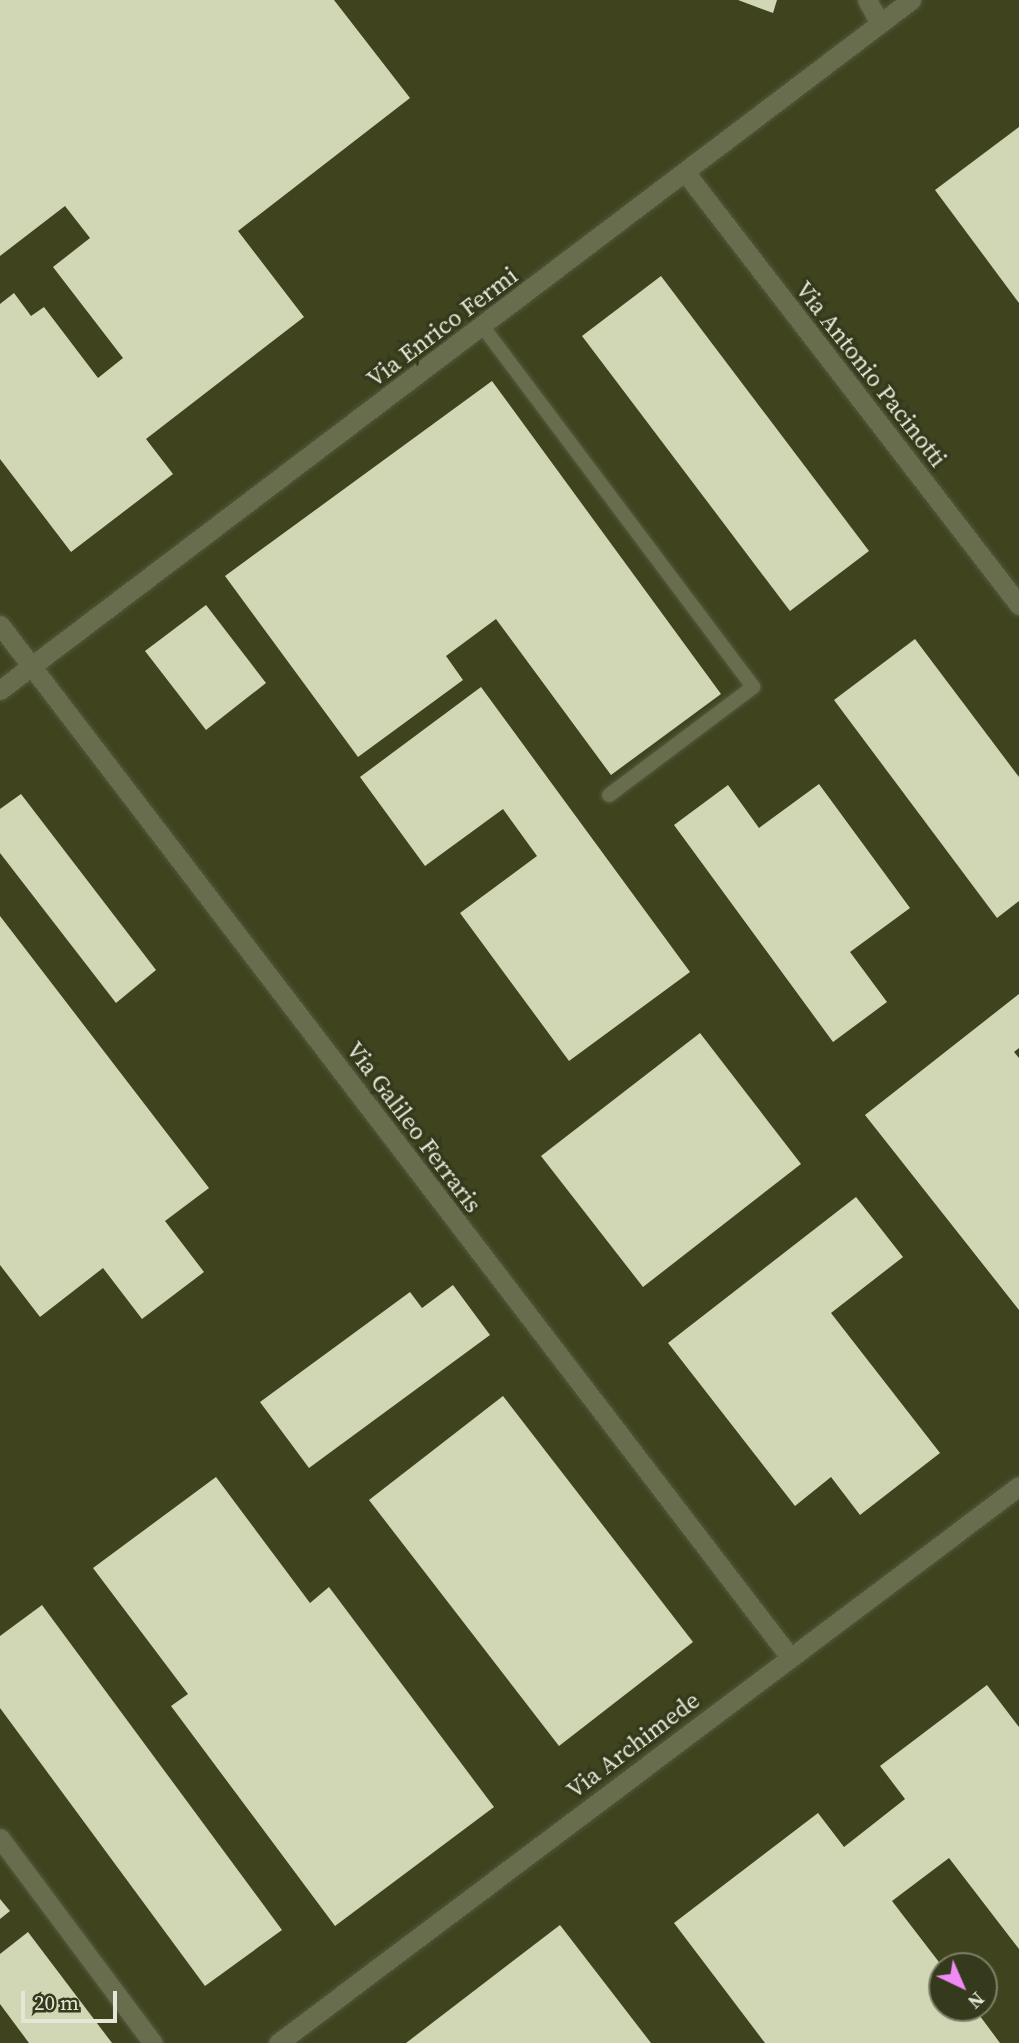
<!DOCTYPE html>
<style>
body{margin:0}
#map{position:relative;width:1019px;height:2043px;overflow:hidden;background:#363a1d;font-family:"Source Serif 4",serif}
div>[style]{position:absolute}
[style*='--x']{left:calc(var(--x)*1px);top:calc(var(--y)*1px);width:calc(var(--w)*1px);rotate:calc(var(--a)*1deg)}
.built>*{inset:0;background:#3f441f}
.building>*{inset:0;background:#d1d7b4}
.roads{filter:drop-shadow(0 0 2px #55583f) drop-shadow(0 0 2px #55583f)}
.service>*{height:14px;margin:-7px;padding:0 7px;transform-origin:7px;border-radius:7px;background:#686d4e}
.minor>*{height:19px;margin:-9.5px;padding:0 9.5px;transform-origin:9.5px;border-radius:9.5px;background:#686d4e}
span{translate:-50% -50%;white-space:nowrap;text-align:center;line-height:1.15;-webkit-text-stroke:7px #363a1d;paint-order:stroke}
.street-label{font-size:24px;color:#e4e7d6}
.north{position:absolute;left:928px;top:1952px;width:70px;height:70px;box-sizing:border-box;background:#363a1d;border:2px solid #7c7f67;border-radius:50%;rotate:136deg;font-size:19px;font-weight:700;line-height:28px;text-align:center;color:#e4e7d6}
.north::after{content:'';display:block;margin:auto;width:24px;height:32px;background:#f08bf5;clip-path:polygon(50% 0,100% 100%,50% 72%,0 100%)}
.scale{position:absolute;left:21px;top:1991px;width:96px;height:32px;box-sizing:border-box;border:4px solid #e4e7d6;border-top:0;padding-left:9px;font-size:21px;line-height:24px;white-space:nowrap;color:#e4e7d6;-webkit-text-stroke:5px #363a1d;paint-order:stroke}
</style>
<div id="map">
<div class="built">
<i style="clip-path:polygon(evenodd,0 0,1019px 0,1019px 2043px,0 2043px,0 0,942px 1966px,984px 1966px,984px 2008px,942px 2008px,942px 1966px)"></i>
</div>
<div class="building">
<i style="clip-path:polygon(0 0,334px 0,410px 98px,238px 231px,304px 317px,146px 439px,173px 474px,71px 552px,0 459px,0 304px,14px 293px,31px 316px,44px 307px,98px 378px,123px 358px,53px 267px,90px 238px,65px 206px,0 256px)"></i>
<i style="clip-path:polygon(738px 0,777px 0,773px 13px)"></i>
<i style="clip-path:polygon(1019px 127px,1019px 303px,935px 190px)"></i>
<i style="clip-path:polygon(661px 276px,869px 551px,790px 611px,582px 336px)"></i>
<i style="clip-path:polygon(492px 381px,721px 694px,611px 775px,496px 619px,446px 656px,463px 680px,358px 757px,225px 576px)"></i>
<i style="clip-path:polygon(206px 605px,266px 683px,206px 730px,145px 651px)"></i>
<i style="clip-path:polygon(915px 639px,1019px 777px,1019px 901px,997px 918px,834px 700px)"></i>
<i style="clip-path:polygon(481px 687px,690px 972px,569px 1061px,460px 913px,537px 856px,503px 809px,425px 866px,360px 777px)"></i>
<i style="clip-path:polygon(819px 784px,910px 908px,850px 952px,887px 1002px,833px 1042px,674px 825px,728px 785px,759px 828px)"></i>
<i style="clip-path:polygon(21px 794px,156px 970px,116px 1003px,0 853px,0 809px)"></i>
<i style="clip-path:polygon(0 916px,209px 1188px,165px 1221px,204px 1272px,142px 1319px,103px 1268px,40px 1317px,0 1265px)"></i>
<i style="clip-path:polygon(1019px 994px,1019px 1048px,1014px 1052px,1019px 1058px,1019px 1310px,865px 1115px)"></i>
<i style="clip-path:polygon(700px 1033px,801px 1164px,643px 1287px,541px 1156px)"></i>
<i style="clip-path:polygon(856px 1197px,903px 1257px,831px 1313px,940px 1453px,860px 1515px,831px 1477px,795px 1506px,668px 1343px)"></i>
<i style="clip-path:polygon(453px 1285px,490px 1335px,309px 1468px,260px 1402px,410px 1292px,422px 1308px)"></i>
<i style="clip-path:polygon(503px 1396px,693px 1642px,559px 1746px,369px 1500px)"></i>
<i style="clip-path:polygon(216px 1477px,310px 1603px,329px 1587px,494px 1807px,335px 1926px,171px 1706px,188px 1694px,93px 1568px)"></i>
<i style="clip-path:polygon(42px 1605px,282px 1930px,205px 1986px,0 1708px,0 1636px)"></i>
<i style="clip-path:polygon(987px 1685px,1019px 1727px,1019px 1949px,949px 1858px,892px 1901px,942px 1966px,942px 2008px,974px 2008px,1000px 2043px,765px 2043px,674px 1923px,818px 1813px,844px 1847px,905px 1799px,880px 1766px)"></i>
<i style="clip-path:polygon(0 1899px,10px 1911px,0 1919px)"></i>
<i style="clip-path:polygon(560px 1925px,651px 2043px,406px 2043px)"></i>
<i style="clip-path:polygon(28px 1932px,112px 2043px,29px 2043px,0 2004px,0 1954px)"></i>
</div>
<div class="roads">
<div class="service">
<i style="--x:483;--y:327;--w:450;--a:53.1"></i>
<i style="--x:753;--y:687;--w:180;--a:143.1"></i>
</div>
<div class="minor">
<i style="--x:867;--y:0;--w:26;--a:61"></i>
<i style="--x:685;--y:172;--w:547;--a:52.35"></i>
<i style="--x:0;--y:625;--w:1300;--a:52.57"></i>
<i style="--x:0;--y:690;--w:1143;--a:-37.14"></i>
<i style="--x:0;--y:1838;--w:256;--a:53.3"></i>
<i style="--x:278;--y:2043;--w:927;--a:-36.93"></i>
</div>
</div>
<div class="street-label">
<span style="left:442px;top:327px;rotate:-37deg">Via Enrico Fermi</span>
<span style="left:871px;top:374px;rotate:52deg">Via Antonio Pacinotti</span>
<span style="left:414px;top:1127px;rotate:53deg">Via Galileo Ferraris</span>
<span style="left:633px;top:1745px;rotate:-37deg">Via Archimede</span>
</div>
<div class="north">N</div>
<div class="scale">20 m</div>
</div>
